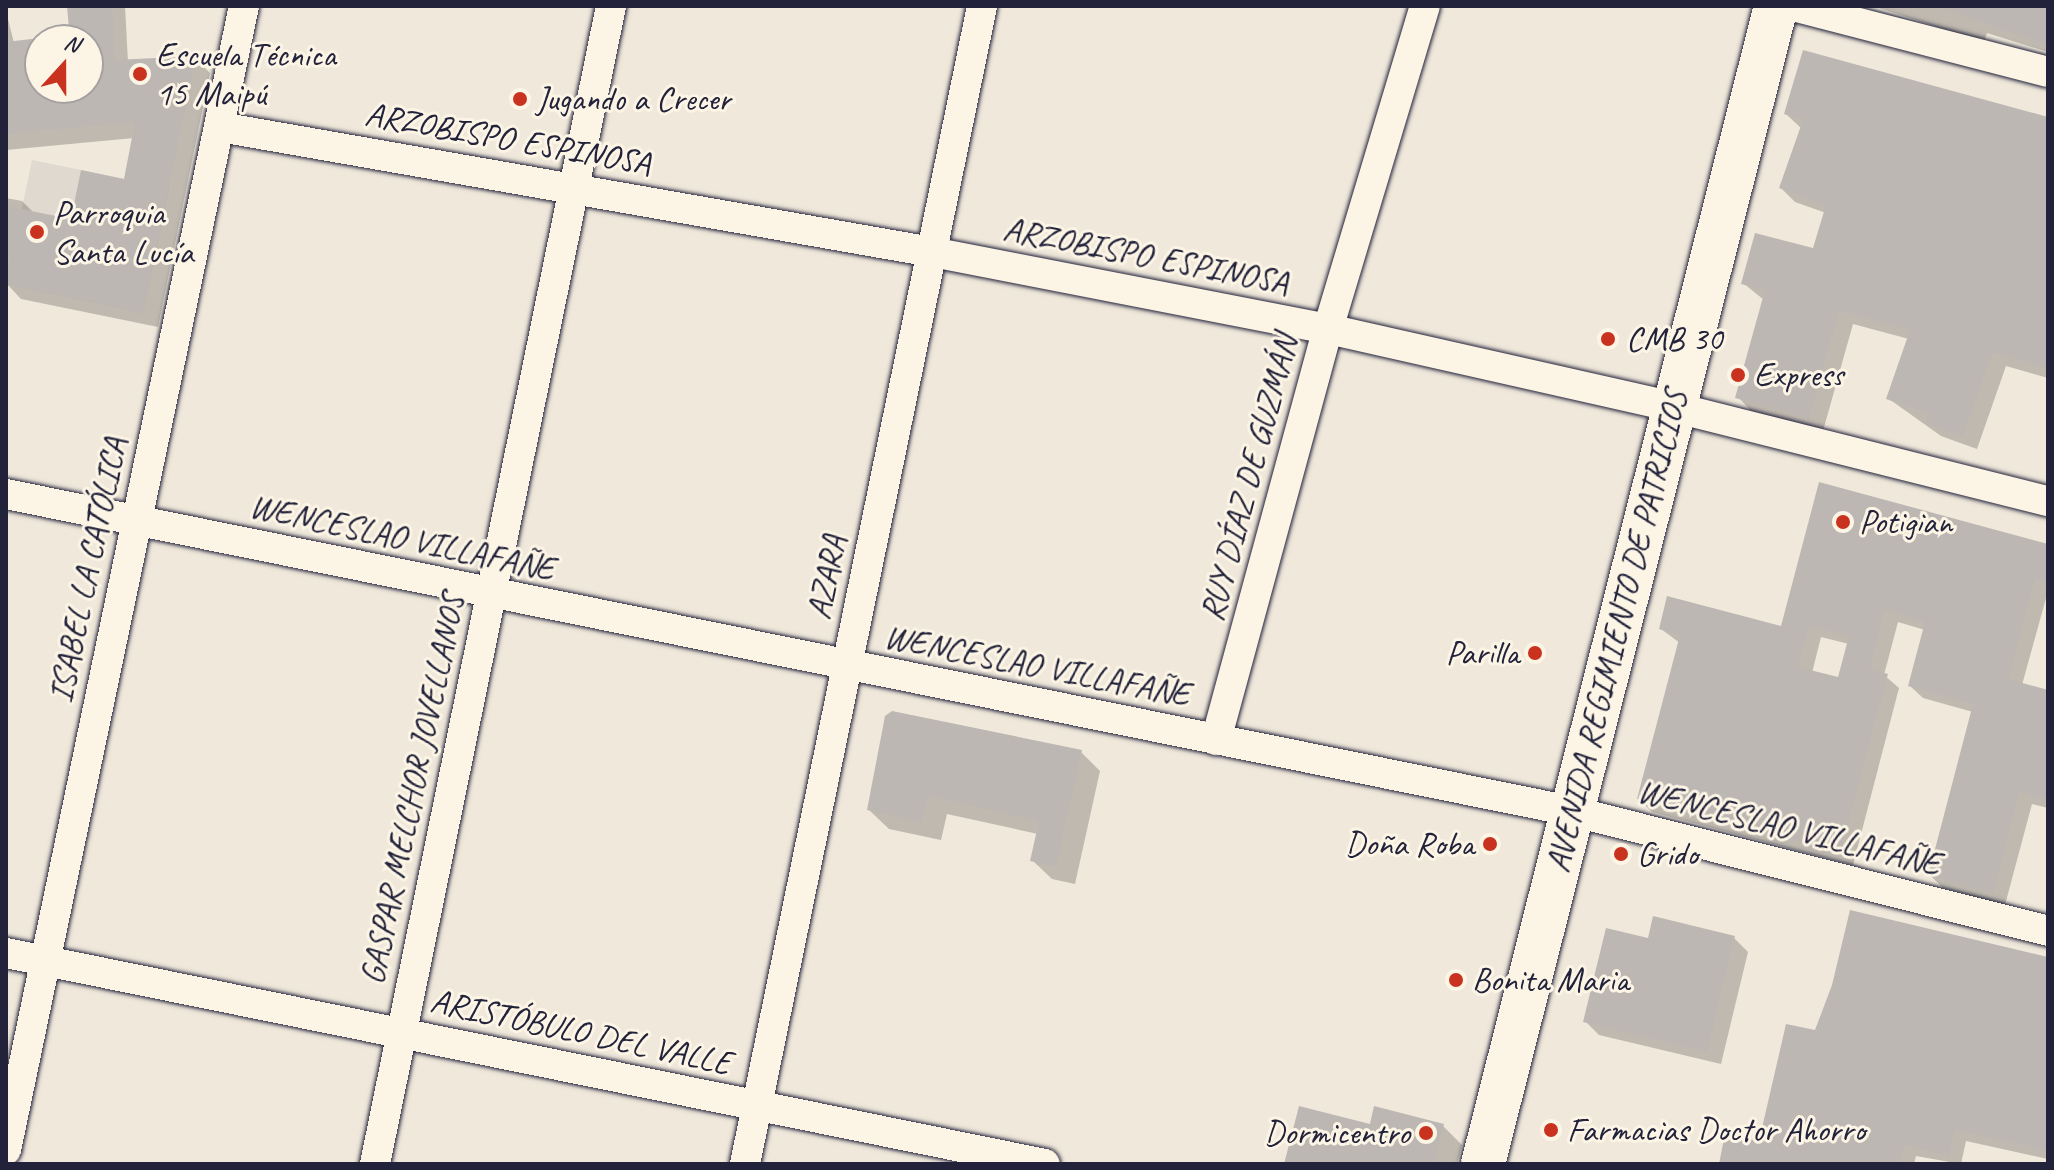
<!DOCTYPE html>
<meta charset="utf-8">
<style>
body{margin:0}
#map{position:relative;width:2054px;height:1170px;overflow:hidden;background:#efe8db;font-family:Caveat,sans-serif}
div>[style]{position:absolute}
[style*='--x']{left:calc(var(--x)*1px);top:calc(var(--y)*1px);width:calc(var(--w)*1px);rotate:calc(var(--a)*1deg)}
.built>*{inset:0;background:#e0d9cf}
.shadow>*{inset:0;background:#0003}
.building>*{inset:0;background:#bcb7b3}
.roads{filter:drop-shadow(0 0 2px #22223b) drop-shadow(0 0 2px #22223b)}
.minor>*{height:30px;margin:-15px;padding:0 15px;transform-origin:15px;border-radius:15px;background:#fcf5e5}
.secondary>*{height:44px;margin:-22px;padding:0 22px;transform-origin:22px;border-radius:22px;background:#fcf5e5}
.dots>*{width:22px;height:22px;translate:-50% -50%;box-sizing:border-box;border:4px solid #fcf5e5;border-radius:50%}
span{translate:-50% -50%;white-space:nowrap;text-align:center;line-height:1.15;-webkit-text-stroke:6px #fcf5e5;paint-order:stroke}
.poi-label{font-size:34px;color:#22223b}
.left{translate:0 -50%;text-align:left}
.right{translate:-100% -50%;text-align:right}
.street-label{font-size:34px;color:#22223b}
.frame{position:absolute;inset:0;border:8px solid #22223b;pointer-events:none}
.north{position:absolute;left:24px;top:24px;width:80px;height:80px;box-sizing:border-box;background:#fcf5e5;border:2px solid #a5a1a1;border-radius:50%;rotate:21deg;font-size:22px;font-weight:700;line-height:32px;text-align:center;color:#22223b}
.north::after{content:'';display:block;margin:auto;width:28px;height:36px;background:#c8321e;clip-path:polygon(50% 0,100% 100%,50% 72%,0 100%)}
</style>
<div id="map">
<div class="built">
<i style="clip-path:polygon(32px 160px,169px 188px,143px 313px,6px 284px)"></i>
</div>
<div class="shadow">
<i style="clip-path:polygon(69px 6px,125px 6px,128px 62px,195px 58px,210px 73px,158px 327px,21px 299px,6px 283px,6px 198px,22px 201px,35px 214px,72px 221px,125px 181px,134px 138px,6px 150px,6px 11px,14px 43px,40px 40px,40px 88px,88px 88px,88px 40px,44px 40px,72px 37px)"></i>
<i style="clip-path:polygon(1873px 6px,2048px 6px,2048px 52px,1987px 33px,1984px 42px)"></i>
<i style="clip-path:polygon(1786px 114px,2048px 122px,2048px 378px,2006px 366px,1977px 449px,1941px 436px,1889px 399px,1909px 339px,1853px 324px,1823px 431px,1752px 412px,1738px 397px,1764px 300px,1743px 283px,1814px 251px,1826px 213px,1795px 202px,1781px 188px,1802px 129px)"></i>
<i style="clip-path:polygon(evenodd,2048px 546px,2048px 591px,2022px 685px,2048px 692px,2048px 808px,2032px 804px,2005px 905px,1943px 888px,1930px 875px,1973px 712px,1923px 698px,1910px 686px,1925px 630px,1898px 622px,1884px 675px,1899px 688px,1853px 865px,1652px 812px,1639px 799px,1680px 643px,1661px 629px,1782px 629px,2048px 546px,1821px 637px,1849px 644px,1839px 680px,1812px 673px,1821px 637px)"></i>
<i style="clip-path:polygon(1081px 752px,1100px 771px,1075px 884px,1052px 879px,1032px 860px,1038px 834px,947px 814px,941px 840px,889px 829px,869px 810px)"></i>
<i style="clip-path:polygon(1734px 938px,1748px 952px,1721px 1064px,1599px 1035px,1585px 1021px,1649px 941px)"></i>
<i style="clip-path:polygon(2048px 959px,2048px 1159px,1966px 1141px,1961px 1164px,1916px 1156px,1914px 1164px,1720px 1164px,1760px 1143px,1816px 1033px)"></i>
<i style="clip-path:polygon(1443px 1126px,1462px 1145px,1457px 1164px,1286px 1164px,1371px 1127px)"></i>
</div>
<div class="building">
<i style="clip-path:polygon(67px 6px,112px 6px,115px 60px,196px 56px,143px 313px,6px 284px,10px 255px,6px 254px,6px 206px,71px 219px,81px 170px,124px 179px,135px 122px,6px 134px,6px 42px,40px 38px,40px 88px,88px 88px,88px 40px,70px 40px)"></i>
<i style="clip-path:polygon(1945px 6px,2048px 6px,2048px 46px,1945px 9px)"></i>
<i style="clip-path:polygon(1803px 50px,2048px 117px,2048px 368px,1992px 353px,1963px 436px,1925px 423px,1928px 413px,1886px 399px,1910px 330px,1839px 311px,1809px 418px,1735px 398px,1765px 290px,1741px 284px,1755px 233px,1813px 248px,1826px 205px,1779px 188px,1803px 120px,1784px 114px)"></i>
<i style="clip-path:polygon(evenodd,1819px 482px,2048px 544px,2048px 583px,2035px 579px,2008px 679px,2048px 690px,2048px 800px,2020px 792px,1993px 893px,1928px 876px,1973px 704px,1908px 686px,1925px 622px,1885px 610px,1870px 669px,1888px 674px,1840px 853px,1637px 799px,1680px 635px,1659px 629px,1667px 596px,1781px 626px,1819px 482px,1809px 626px,1849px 636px,1838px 677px,1798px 667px,1809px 626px)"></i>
<i style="clip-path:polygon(892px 711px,1082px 750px,1056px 866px,1030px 861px,1039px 821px,928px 796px,922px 822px,867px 810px,885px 716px)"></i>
<i style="clip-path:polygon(1850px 910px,2048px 957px,2048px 1151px,1955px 1130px,1949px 1156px,1904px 1145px,1900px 1164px,1719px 1164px,1725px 1134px,1759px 1141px,1786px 1024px,1815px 1030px,1832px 985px)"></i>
<i style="clip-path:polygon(1653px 916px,1735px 936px,1707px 1052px,1583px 1022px,1606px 928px,1648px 938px)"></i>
<i style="clip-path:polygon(1299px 1106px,1370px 1124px,1374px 1106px,1444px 1124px,1434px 1164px,1284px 1164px)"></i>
</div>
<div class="roads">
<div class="minor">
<i style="--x:1793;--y:6;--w:263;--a:14.5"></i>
<i style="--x:220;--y:127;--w:723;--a:9.96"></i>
<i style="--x:932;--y:252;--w:403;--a:11"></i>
<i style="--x:1328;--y:329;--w:354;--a:12.7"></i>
<i style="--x:1673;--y:407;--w:387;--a:14.1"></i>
<i style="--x:6;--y:494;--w:1597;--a:11.45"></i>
<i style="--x:1571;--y:811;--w:492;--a:14.1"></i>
<i style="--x:1216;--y:740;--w:426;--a:-74.8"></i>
<i style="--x:1328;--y:329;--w:337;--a:-73.3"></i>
<i style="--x:6;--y:953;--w:1060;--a:11.48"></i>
<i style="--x:6;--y:1150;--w:1168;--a:-78.25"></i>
<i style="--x:375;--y:1164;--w:1182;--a:-78.48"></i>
<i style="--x:745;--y:1164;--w:1182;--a:-78.43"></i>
</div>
<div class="secondary">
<i style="--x:1483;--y:1164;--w:1194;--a:-75.8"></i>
</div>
</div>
<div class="dots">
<i style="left:140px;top:74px;background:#c8321e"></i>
<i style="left:520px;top:99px;background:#c8321e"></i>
<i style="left:37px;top:232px;background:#c8321e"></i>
<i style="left:1608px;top:339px;background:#c8321e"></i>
<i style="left:1738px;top:375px;background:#c8321e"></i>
<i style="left:1843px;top:522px;background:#c8321e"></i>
<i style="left:1535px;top:653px;background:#c8321e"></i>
<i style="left:1490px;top:844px;background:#c8321e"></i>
<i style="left:1621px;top:854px;background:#c8321e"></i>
<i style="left:1456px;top:980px;background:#c8321e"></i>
<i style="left:1551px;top:1130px;background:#c8321e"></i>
<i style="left:1426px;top:1133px;background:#c8321e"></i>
</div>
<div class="poi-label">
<span class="left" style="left:156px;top:74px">Escuela Técnica<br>15 Maipú</span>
<span class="left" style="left:536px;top:99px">Jugando a Crecer</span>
<span class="left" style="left:53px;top:232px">Parroquia<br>Santa Lucía</span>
<span class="left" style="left:1626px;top:339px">CMB 30</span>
<span class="left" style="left:1754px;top:375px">Express</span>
<span class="left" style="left:1859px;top:522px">Potigian</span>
<span class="right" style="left:1519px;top:653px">Parilla</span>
<span class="right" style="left:1474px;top:844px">Doña Roba</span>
<span class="left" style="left:1637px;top:854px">Grido</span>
<span class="left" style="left:1472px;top:980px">Bonita Maria</span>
<span class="left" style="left:1567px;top:1130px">Farmacias Doctor Ahorro</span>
<span class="right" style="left:1410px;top:1133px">Dormicentro</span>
</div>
<div class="street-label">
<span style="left:508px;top:138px;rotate:10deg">ARZOBISPO ESPINOSA</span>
<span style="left:1146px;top:255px;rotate:11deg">ARZOBISPO ESPINOSA</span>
<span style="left:1248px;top:478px;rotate:-75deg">RUY DÍAZ DE GUZMÁN</span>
<span style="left:402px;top:537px;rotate:12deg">WENCESLAO VILLAFAÑE</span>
<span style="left:87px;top:570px;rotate:-78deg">ISABEL LA CATÓLICA</span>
<span style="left:826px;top:577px;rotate:-78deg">AZARA</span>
<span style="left:1616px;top:631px;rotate:-76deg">AVENIDA REGIMIENTO DE PATRICIOS</span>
<span style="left:1037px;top:665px;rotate:11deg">WENCESLAO VILLAFAÑE</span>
<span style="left:412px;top:789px;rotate:-78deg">GASPAR MELCHOR JOVELLANOS</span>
<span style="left:1789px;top:827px;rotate:14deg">WENCESLAO VILLAFAÑE</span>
<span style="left:581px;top:1031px;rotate:12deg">ARISTÓBULO DEL VALLE</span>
</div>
<div class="frame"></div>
<div class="north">N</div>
</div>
